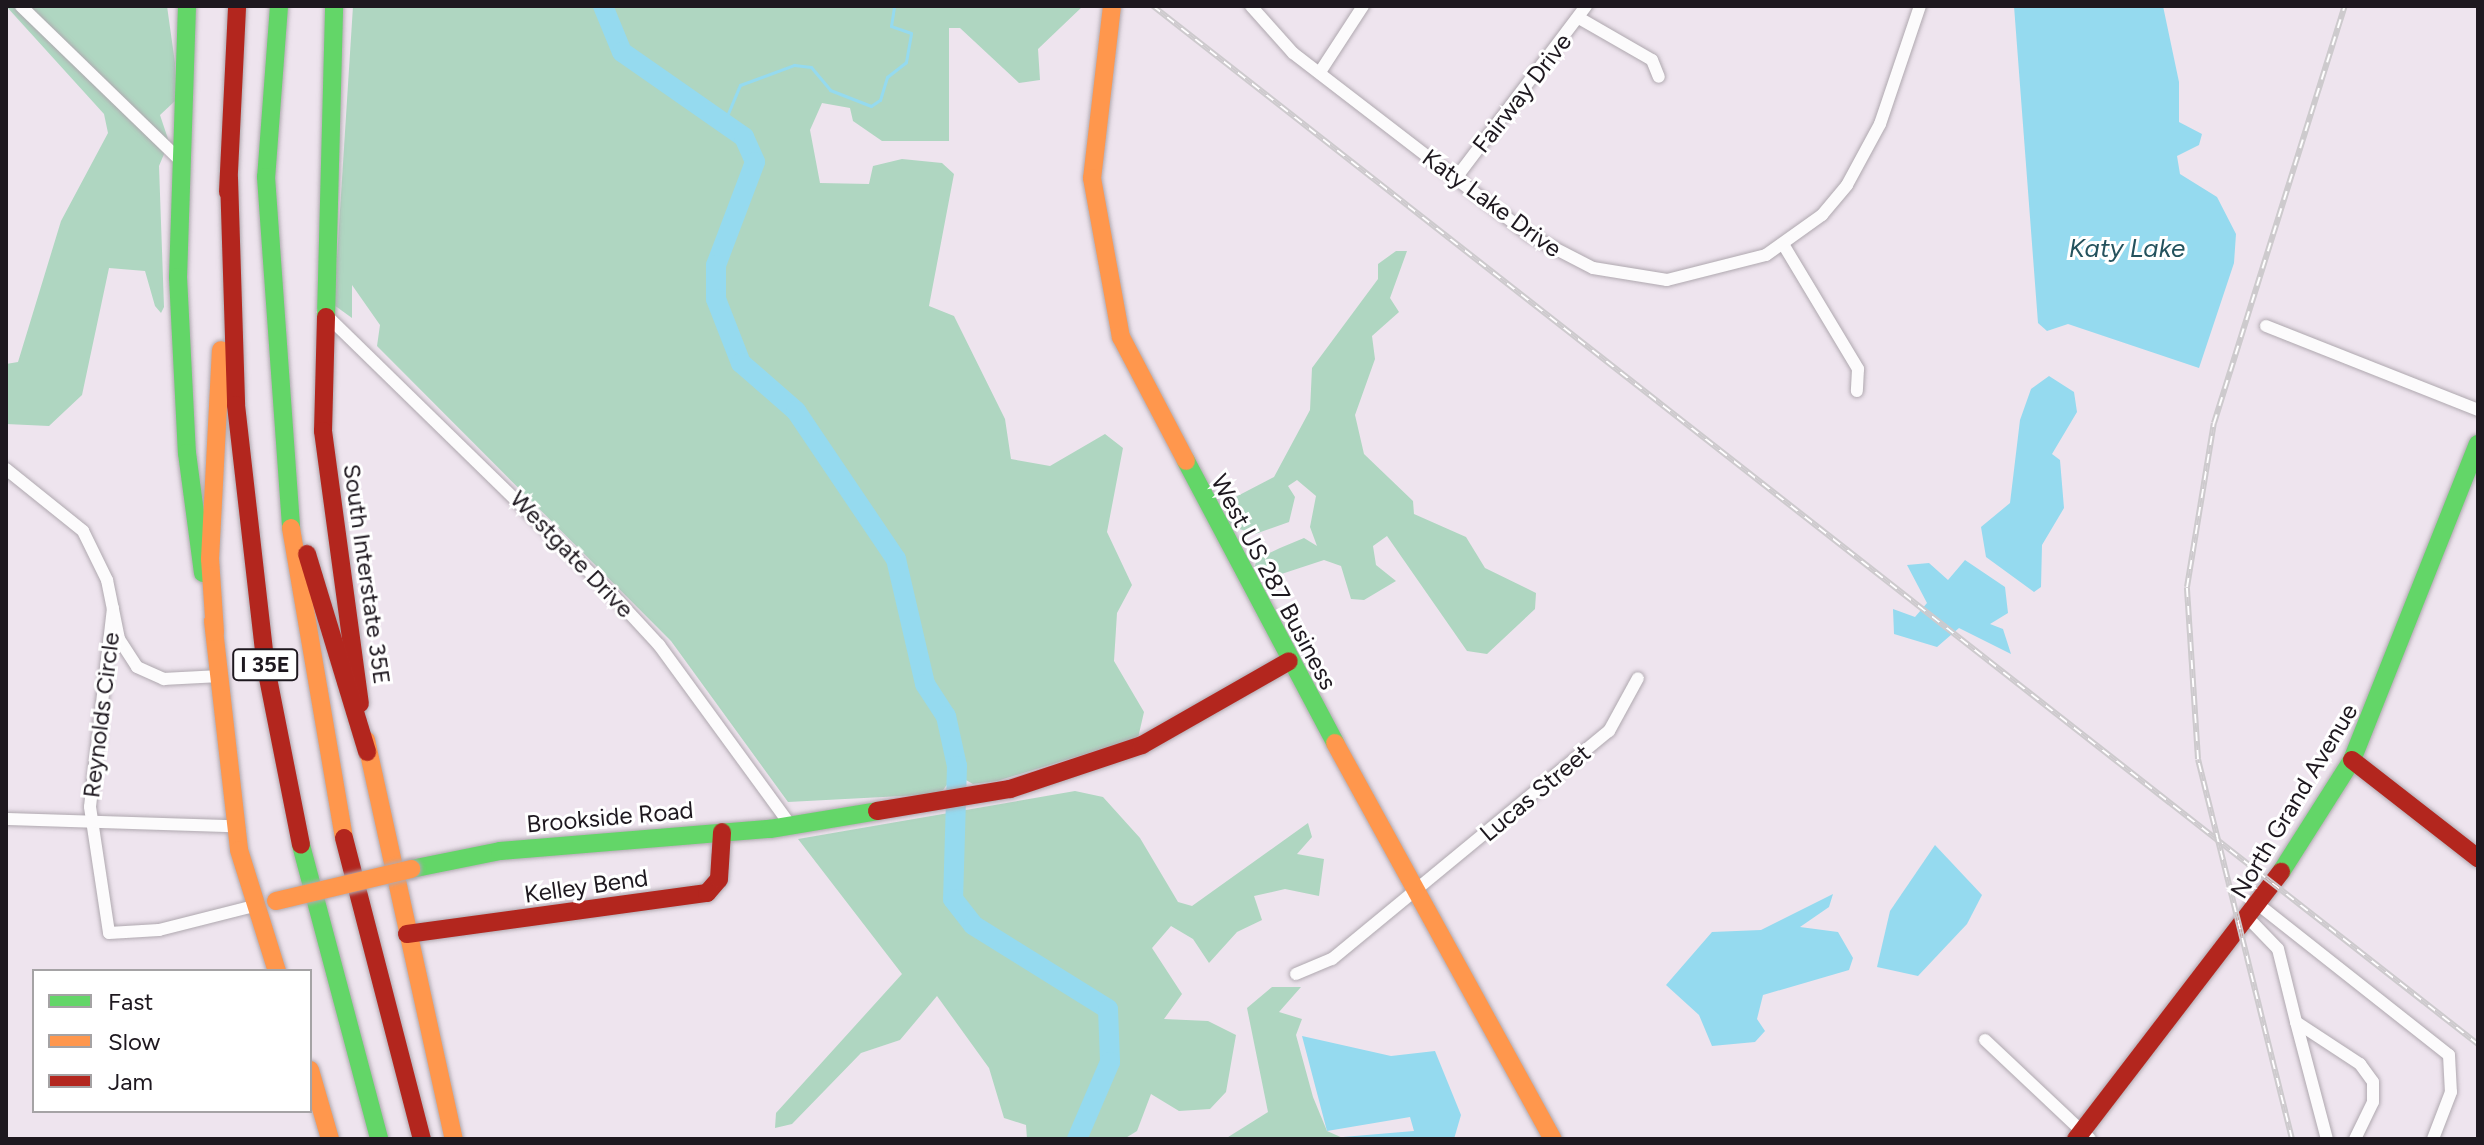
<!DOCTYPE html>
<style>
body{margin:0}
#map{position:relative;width:2484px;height:1145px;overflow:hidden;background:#eee4ee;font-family:Figtree,sans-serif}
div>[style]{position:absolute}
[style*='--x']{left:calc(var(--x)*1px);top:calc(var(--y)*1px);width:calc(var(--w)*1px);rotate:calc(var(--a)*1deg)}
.forest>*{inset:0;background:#afd6c1}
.water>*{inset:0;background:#95daef}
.stream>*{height:3px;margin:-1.5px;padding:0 1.5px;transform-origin:1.5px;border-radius:1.5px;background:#95daef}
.river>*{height:20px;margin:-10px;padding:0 10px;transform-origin:10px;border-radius:10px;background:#95daef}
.roads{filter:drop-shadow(0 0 2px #afa8af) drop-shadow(0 0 2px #afa8af)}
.street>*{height:12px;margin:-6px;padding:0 6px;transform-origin:6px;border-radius:6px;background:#fcfbfc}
.fast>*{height:18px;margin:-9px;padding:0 9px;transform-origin:9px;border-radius:9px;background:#63d668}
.slow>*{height:18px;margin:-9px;padding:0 9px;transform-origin:9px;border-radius:9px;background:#ff974d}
.jam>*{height:18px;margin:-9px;padding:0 9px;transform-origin:9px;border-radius:9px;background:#b3261e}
.rail>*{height:6px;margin-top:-3px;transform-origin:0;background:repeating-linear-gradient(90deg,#fff 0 9px,#cdcacd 0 18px);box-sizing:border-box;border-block:2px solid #cdcacd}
.bridges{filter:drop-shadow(0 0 2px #afa8af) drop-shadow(0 0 2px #afa8af)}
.slow-bridge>*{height:18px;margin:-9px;padding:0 9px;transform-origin:9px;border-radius:9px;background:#ff974d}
span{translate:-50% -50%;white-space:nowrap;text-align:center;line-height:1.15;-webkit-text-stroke:6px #fff;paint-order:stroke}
.shield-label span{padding:2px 6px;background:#fff;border:2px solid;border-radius:6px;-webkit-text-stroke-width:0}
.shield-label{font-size:22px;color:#1e181f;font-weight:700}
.street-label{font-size:24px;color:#1e181f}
.water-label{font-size:26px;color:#24525d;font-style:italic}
.frame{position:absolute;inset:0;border:8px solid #1e181f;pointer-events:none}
.legend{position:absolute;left:32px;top:969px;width:280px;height:144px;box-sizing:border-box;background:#fff;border:2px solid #a5a3a5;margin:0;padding:10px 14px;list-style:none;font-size:24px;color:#1e181f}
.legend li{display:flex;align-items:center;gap:16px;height:40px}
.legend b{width:40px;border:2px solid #a5a3a5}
</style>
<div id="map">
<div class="forest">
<i style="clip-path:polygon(6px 6px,167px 6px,175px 63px,175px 101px,160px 115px,169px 142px,159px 166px,164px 307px,161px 313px,155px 306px,145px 271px,109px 268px,82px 395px,49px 426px,6px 424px,6px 364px,18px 362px,61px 221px,108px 133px,104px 114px)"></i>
<i style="clip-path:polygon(353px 6px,1083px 6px,1038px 49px,1040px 80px,1019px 83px,960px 28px,949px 28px,949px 141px,882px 141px,853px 121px,850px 108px,822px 103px,810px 130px,820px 183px,869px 184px,873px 166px,902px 159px,942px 163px,954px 174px,929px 306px,954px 316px,1005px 419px,1011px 459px,1050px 466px,1105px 434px,1123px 448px,1107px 532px,1132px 585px,1117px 613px,1114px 661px,1144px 712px,1138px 738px,997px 781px,973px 784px,955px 774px,940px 794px,788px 802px,671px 641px,377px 346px,380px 325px,352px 285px,352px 318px,334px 305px)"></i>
<i style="clip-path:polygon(1396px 251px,1407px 251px,1390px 298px,1399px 312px,1372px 336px,1375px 359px,1355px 415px,1364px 454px,1413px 501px,1414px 514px,1466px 537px,1485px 568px,1536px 593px,1535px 609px,1487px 654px,1467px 651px,1387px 536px,1373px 546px,1376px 565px,1396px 581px,1364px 600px,1351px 599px,1341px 566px,1324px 560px,1260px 581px,1252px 575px,1257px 559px,1280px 548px,1304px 538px,1317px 546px,1310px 527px,1316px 496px,1297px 480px,1288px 486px,1295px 497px,1289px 522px,1255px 534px,1227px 525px,1224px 503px,1274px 477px,1310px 410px,1312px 368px,1378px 279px,1378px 264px)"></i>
<i style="clip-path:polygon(1075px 791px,1103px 797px,1140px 838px,1178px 902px,1192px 906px,1308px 823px,1312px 837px,1297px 854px,1324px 859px,1319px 896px,1285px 889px,1254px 896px,1262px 920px,1237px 932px,1209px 963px,1193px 939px,1171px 926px,1152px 948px,1182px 994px,1164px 1019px,1208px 1021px,1236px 1035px,1226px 1092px,1210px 1109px,1179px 1111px,1151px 1094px,1137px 1131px,1124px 1139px,1027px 1139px,1026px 1125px,1004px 1118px,989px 1068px,937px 996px,900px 1040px,861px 1053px,792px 1124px,775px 1128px,776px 1113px,902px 974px,798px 839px)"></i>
<i style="clip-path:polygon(1272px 987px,1301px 987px,1279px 1012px,1302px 1019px,1296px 1035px,1313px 1097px,1327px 1131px,1345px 1139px,1225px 1139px,1268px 1112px,1247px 1008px)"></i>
</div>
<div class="water">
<i style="clip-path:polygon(2014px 6px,2163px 6px,2179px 82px,2179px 122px,2202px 134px,2199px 145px,2177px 156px,2180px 174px,2217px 197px,2236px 234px,2234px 263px,2199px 368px,2068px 324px,2047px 331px,2038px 323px)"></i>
<i style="clip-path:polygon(2049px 376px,2074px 392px,2077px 412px,2052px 454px,2060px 460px,2064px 508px,2042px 545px,2041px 587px,2034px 592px,1986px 557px,1981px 527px,2010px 503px,2020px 420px,2031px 389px)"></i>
<i style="clip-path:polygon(1965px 560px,2005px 587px,2008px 613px,1990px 624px,2003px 629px,2011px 654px,1959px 628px,1937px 647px,1894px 634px,1893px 609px,1915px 617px,1927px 603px,1907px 565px,1929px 563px,1948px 580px)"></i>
<i style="clip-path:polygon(1935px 845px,1982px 895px,1967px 924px,1918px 976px,1877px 967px,1890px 911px)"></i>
<i style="clip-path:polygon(1833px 894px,1829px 907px,1800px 927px,1838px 932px,1853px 958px,1849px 970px,1763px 995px,1757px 1019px,1765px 1031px,1755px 1042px,1712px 1046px,1699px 1015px,1666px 985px,1712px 932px,1761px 930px)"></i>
<i style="clip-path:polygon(1302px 1036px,1391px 1056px,1435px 1051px,1461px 1115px,1454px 1139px,1343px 1137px,1414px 1131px,1410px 1117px,1327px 1131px)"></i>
</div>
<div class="stream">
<i style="--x:724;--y:123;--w:41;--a:-67.2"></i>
<i style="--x:740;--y:85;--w:58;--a:-20.3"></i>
<i style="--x:794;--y:65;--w:17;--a:7"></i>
<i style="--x:811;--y:67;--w:30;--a:50"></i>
<i style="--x:830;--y:90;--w:44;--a:21.3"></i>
<i style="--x:871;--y:106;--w:11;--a:-34"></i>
<i style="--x:880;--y:100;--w:24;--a:-73"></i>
<i style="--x:887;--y:77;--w:24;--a:-38"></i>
<i style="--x:906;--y:62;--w:29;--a:-80"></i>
<i style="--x:911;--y:33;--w:21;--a:-161"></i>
<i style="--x:891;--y:26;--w:20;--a:-81"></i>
</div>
<div class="river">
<i style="--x:603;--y:6;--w:50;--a:67.6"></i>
<i style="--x:622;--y:52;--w:149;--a:34.9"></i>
<i style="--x:744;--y:137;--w:27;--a:66"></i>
<i style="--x:755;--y:162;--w:110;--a:110.7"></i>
<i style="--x:716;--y:265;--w:34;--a:90"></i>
<i style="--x:716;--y:299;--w:69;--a:68.7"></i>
<i style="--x:741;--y:363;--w:73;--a:41.1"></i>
<i style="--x:796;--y:411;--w:179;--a:56"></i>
<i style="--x:896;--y:559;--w:128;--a:76.9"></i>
<i style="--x:925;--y:684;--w:38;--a:57"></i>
<i style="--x:946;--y:716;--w:51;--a:77.6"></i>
<i style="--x:957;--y:766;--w:133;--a:91.7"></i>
<i style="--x:953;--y:899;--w:33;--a:52"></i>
<i style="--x:973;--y:925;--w:159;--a:31.9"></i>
<i style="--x:1108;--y:1009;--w:53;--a:87.8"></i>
<i style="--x:1110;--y:1062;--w:84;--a:113.2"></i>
</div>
<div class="roads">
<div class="street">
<i style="--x:21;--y:6;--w:221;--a:44.1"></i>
<i style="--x:1251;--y:6;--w:63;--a:48.2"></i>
<i style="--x:1293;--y:53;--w:300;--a:37.6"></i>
<i style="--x:1531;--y:236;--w:70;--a:27.3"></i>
<i style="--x:1593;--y:268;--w:75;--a:9.2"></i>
<i style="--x:1667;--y:280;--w:102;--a:-14.2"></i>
<i style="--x:1766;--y:255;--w:69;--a:-35.5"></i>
<i style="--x:1822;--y:215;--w:39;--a:-50"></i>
<i style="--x:1847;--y:185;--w:69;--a:-61.6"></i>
<i style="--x:1880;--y:124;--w:125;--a:-71.3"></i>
<i style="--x:1579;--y:18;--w:84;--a:29.9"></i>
<i style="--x:1652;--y:60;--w:18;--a:68"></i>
<i style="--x:1320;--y:72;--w:79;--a:-56.9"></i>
<i style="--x:1456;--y:178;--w:216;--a:-52.9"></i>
<i style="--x:1783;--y:244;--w:146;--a:59"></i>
<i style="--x:1858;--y:369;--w:22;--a:93"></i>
<i style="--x:323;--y:312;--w:402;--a:44.3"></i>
<i style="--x:611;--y:593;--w:71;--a:47.3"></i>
<i style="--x:659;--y:645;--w:224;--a:53.9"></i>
<i style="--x:2266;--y:326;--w:228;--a:21.6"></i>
<i style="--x:6;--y:469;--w:99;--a:38.8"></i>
<i style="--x:83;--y:531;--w:55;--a:63.9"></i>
<i style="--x:107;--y:580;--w:60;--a:78.5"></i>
<i style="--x:119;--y:639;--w:33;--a:57"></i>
<i style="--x:137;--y:667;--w:30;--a:24"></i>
<i style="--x:164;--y:679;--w:55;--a:-3.1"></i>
<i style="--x:113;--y:608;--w:200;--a:96.6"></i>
<i style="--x:90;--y:807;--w:127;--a:81.4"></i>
<i style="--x:109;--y:933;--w:50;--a:-3.4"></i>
<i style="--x:159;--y:930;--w:98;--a:-14.2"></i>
<i style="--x:6;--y:819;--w:229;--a:1.8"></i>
<i style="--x:2259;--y:905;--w:242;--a:38.3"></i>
<i style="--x:2449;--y:1055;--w:37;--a:87"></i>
<i style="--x:2451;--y:1092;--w:50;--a:111"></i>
<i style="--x:2250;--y:920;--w:40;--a:46"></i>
<i style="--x:2278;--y:949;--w:75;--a:76.1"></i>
<i style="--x:2296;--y:1022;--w:77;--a:33.3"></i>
<i style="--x:2360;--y:1064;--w:22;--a:54"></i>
<i style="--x:2373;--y:1082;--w:20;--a:90"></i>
<i style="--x:2373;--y:1102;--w:41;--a:115.9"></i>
<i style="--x:1296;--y:974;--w:39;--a:-23"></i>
<i style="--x:1332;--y:959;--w:359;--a:-39.5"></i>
<i style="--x:1609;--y:731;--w:60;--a:-61.3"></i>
<i style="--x:2296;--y:1022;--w:121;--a:75.2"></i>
<i style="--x:1985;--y:1040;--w:144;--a:43.3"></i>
</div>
<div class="fast">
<i style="--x:187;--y:6;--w:271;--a:91.9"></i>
<i style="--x:178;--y:277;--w:176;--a:87.1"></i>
<i style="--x:187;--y:453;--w:121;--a:82.4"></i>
<i style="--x:279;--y:6;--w:171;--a:94.3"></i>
<i style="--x:266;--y:177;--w:352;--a:85.9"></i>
<i style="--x:326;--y:317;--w:311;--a:-88.5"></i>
<i style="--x:1186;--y:461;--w:319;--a:62.1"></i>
<i style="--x:301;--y:845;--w:304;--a:75.1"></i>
<i style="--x:411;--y:869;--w:91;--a:-11.4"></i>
<i style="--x:500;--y:851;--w:271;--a:-4.7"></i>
<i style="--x:770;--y:829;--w:109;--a:-9.5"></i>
<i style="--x:2281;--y:872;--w:133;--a:-57.6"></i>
<i style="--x:2352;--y:760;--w:340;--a:-68.3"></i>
</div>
<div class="slow">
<i style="--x:1112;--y:6;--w:173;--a:96.6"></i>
<i style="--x:1092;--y:178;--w:162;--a:79.7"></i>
<i style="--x:1121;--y:337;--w:140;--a:62.3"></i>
<i style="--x:291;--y:528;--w:314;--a:80.3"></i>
<i style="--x:213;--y:621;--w:230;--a:83.5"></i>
<i style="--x:239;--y:850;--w:127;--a:72.6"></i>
<i style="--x:215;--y:632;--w:73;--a:-93.9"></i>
<i style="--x:210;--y:559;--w:209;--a:-87"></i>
<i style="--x:366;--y:740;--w:409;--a:77.6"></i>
<i style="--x:1335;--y:743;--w:452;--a:61.2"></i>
<i style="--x:310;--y:1070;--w:72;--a:73.8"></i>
</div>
<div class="jam">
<i style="--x:229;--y:178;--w:227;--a:88.2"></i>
<i style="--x:236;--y:405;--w:265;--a:83.5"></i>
<i style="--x:266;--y:668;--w:180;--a:78.8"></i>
<i style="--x:228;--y:192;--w:186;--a:-87.2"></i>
<i style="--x:326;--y:317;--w:114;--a:91.5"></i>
<i style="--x:323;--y:431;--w:275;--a:82.3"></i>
<i style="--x:307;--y:554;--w:207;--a:73.1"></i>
<i style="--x:2352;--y:760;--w:160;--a:37.9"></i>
<i style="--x:877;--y:811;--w:135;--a:-9.4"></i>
<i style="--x:1010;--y:789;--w:139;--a:-18.4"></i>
<i style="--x:1142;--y:745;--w:169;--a:-29.7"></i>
<i style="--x:344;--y:838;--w:311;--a:75.5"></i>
<i style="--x:407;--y:934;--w:303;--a:-7.8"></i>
<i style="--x:707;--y:893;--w:18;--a:-49"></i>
<i style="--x:719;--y:879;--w:47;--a:-86.3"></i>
<i style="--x:2076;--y:1139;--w:337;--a:-52.5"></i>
</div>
</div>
<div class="rail">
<i style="--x:1153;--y:6;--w:1683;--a:38.08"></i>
<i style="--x:2292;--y:1139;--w:391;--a:-103.9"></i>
<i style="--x:2198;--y:759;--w:172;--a:-93.7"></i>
<i style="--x:2187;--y:587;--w:166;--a:-80.7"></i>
<i style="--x:2214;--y:423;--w:437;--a:-72.6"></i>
</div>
<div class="bridges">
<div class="slow-bridge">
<i style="--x:276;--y:901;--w:139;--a:-13.3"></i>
</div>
</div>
<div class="shield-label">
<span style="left:265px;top:665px">I 35E</span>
</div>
<div class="street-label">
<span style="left:1522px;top:93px;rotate:-52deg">Fairway Drive</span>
<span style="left:1492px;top:203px;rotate:36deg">Katy Lake Drive</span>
<span style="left:572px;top:554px;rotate:46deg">Westgate Drive</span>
<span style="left:367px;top:574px;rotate:82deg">South Interstate 35E</span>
<span style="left:1274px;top:582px;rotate:62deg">West US 287 Business</span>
<span style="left:101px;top:715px;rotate:-83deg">Reynolds Circle</span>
<span style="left:1535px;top:793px;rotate:-40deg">Lucas Street</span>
<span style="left:2294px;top:801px;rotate:-59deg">North Grand Avenue</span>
<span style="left:610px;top:817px;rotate:-5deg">Brookside Road</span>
<span style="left:586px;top:886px;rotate:-8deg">Kelley Bend</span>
</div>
<div class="water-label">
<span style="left:2127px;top:249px">Katy Lake</span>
</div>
<div class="frame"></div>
<ul class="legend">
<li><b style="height:10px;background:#63d668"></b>Fast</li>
<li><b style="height:10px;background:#ff974d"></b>Slow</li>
<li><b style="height:10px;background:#b3261e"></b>Jam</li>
</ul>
</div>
